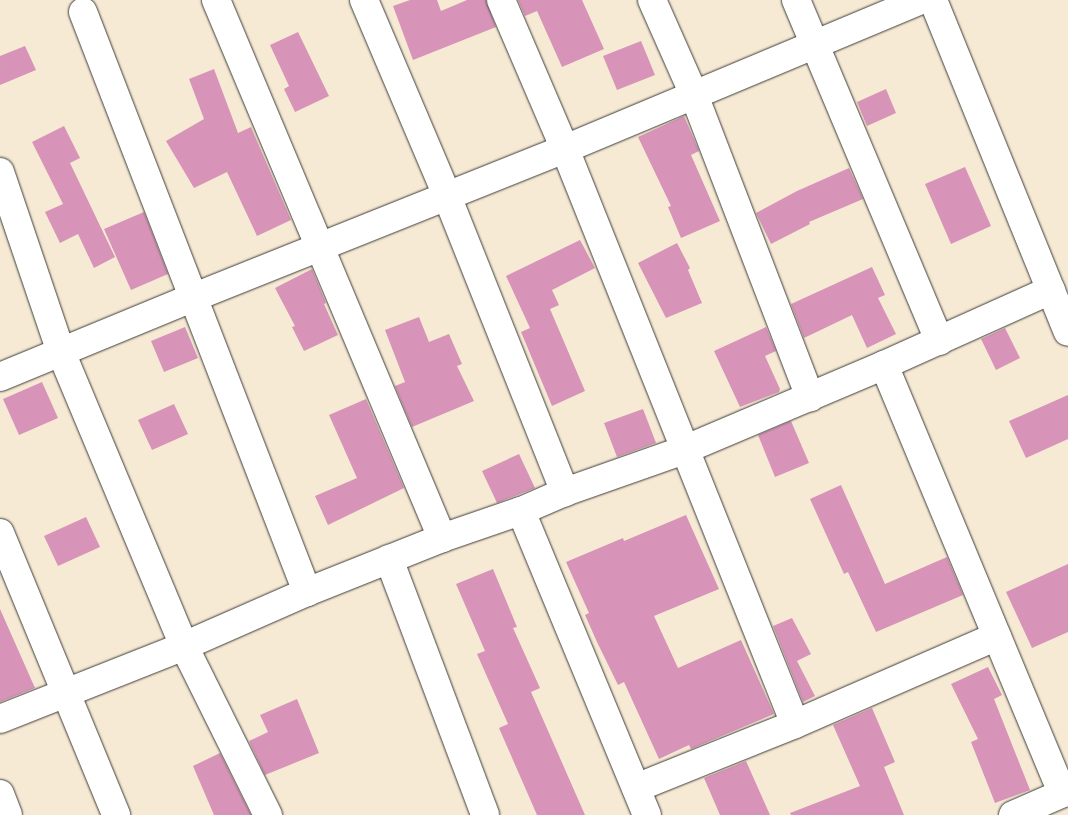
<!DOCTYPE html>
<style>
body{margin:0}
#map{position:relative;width:1068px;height:815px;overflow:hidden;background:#f6ead4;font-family:Kalam,sans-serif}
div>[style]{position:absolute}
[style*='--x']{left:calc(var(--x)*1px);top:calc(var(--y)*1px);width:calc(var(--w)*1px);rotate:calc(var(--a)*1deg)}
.building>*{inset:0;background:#d794b8}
.roads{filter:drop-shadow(0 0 1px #3d3b38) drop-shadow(0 0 1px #3d3b38)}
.minor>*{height:28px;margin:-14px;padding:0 14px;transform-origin:14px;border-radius:14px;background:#fff}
span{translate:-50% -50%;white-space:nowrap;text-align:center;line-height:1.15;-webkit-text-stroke:5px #fdfcf7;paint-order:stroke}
</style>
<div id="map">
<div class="building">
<i style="clip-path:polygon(410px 0,437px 0,441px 11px,467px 0,486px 0,496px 27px,413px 60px,393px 6px)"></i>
<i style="clip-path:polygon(518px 0,582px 0,604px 49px,562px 67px,537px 11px,525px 16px)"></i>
<i style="clip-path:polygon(298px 32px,329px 96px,295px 112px,284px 89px,289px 86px,270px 45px)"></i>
<i style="clip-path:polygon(641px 41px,655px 75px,617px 90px,603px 56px)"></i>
<i style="clip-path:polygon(25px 46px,36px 70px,0 85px,0 56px)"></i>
<i style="clip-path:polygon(214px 69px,238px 133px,251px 127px,291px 220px,257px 236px,227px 172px,194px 188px,166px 141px,204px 119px,189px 79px)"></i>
<i style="clip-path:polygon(886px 89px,896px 113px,867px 126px,857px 102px)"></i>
<i style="clip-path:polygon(684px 116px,699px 151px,691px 155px,720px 221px,681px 238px,668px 207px,671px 206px,638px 137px)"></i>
<i style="clip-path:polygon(64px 126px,80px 158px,70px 163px,115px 257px,94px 268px,78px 234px,60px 243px,45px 212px,63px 204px,32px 142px)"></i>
<i style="clip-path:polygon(965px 167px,991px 226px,951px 244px,925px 184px)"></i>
<i style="clip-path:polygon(849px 168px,863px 199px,809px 222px,810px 224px,771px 244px,756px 213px,797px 191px)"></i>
<i style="clip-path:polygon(144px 212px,168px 274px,131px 290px,104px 229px)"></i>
<i style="clip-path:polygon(580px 240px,595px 268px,552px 290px,559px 305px,550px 309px,585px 391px,552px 406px,521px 332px,530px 328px,506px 276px)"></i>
<i style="clip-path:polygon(677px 243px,690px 268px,688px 270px,702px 303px,666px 318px,638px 263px)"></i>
<i style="clip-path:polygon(872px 267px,885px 295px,878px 298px,896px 334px,867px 348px,852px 315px,804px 338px,791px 304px)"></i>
<i style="clip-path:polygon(312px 269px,326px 303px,324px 304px,338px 335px,304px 351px,292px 327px,295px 326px,275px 288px)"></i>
<i style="clip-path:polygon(419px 317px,429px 342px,449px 334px,462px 364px,457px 366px,474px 401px,412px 427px,395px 386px,405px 382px,385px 330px)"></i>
<i style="clip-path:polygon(185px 327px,198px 358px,164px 372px,151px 341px)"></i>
<i style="clip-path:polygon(766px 327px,776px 351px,765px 356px,780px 389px,779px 392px,740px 407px,714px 351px)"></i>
<i style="clip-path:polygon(1005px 328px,1020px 358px,996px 370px,981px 339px)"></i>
<i style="clip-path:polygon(42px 382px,58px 418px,19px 435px,3px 399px)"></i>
<i style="clip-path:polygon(1068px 395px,1068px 439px,1026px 458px,1009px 421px)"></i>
<i style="clip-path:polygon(366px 399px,404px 488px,328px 525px,315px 496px,357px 478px,329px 415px)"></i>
<i style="clip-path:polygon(174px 404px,188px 434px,152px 450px,138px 420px)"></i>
<i style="clip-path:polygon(643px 409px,656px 443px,617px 457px,604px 423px)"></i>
<i style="clip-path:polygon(791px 421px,809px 463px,775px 477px,758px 435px)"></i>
<i style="clip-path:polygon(519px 454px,535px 488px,497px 503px,482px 471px)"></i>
<i style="clip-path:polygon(841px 485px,885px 584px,947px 557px,963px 595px,876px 632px,848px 572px,844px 574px,810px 499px)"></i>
<i style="clip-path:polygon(686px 515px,719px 589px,654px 616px,678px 668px,741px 640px,774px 714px,691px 749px,689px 745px,659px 759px,624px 682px,618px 685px,597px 642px,585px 615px,589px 613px,566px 562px,623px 538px,624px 541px)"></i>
<i style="clip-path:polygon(86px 517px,100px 547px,58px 566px,44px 536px)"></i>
<i style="clip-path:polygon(1068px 564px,1068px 632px,1032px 648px,1006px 592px)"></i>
<i style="clip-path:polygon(493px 569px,517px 627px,513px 628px,540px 688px,531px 692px,585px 815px,537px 815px,499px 728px,508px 724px,477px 654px,485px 651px,456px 584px)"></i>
<i style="clip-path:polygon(0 609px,35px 688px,0 702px)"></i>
<i style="clip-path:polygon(792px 618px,811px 654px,797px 661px,815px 696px,803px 702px,773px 626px)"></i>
<i style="clip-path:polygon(988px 667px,1002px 695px,994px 699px,1030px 790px,995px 803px,971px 742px,978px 739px,951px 684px)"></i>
<i style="clip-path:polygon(297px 699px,319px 753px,265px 775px,249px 741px,268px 732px,260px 715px)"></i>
<i style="clip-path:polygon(872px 708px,895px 762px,884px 767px,904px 815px,791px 815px,790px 813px,860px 786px,833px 725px)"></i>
<i style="clip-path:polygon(220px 753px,251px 815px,214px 815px,193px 766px)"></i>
<i style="clip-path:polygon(746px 761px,770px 815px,720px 815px,704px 778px)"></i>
</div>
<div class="roads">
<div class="minor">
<i style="--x:216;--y:0;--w:584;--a:67.21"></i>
<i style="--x:364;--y:0;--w:213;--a:67"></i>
<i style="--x:447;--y:196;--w:319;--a:68.3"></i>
<i style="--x:501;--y:0;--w:162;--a:66.8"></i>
<i style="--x:565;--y:149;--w:619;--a:68.2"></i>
<i style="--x:652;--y:0;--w:104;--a:66.1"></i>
<i style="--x:694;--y:95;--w:324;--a:69"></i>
<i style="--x:796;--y:0;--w:370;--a:67.2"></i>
<i style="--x:933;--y:0;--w:358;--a:67.9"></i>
<i style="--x:83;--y:12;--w:622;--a:68.88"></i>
<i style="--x:0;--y:172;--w:190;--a:71.3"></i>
<i style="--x:61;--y:352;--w:319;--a:67.3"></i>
<i style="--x:184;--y:646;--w:189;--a:63.6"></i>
<i style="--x:884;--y:365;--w:464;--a:67.4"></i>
<i style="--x:0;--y:377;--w:208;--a:-22.4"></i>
<i style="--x:192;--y:298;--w:402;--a:-21.8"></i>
<i style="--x:565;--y:149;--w:386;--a:-22.7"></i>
<i style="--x:521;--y:511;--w:329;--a:67.5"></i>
<i style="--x:0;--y:533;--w:305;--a:67.6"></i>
<i style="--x:389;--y:559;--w:273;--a:69.4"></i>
<i style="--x:0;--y:719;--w:198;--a:-21.6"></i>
<i style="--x:184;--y:646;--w:134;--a:-23.7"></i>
<i style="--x:307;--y:592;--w:145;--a:-21.8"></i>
<i style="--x:442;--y:538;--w:83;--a:-18.9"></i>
<i style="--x:521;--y:511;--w:48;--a:-23.4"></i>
<i style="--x:565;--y:492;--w:126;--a:-19.4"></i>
<i style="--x:684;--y:450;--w:217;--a:-23"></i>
<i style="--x:884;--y:365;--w:183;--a:-24.2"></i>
<i style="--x:636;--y:788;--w:171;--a:-21.9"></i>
<i style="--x:795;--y:724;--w:220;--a:-23.5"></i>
<i style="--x:0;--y:794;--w:22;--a:69"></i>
<i style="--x:1013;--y:815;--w:60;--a:-23.6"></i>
</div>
</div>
</div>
